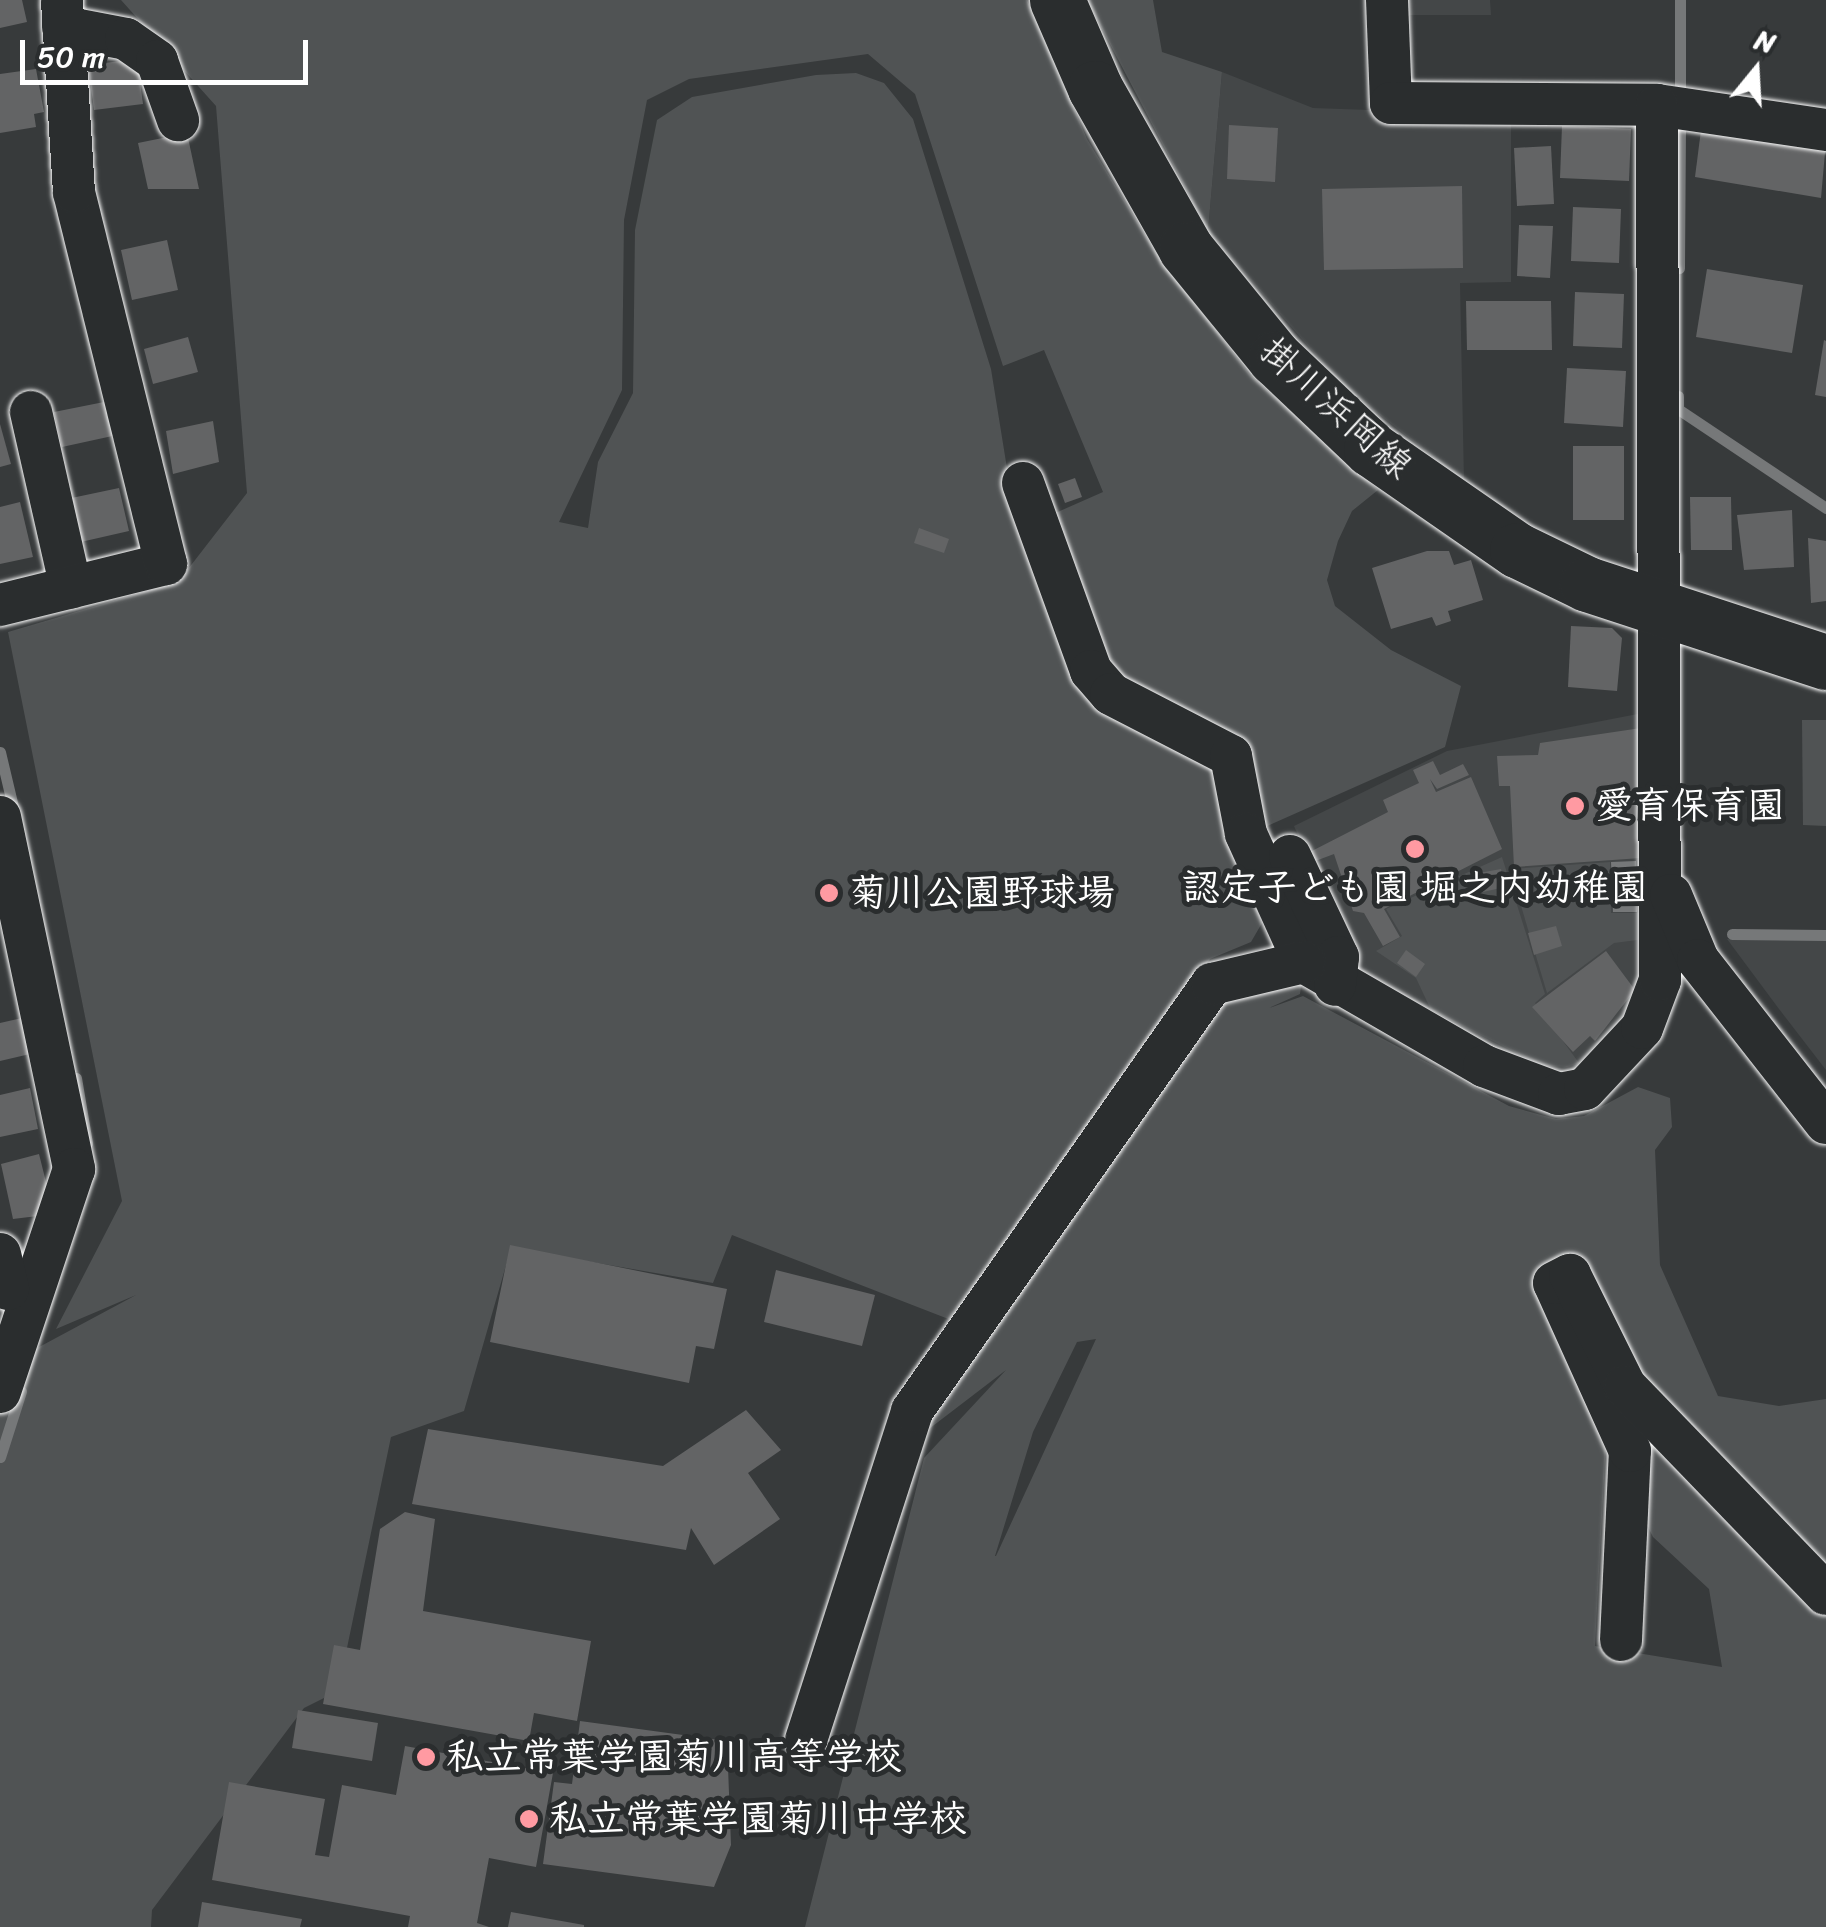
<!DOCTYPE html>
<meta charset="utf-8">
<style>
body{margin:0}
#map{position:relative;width:1826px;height:1927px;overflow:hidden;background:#373a3b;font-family:Sriracha,"Klee One",sans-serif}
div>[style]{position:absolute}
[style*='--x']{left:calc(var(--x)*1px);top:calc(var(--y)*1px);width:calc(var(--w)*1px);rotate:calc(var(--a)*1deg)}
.built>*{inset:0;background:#444748}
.green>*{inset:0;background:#505354}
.water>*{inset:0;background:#767879}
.stream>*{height:11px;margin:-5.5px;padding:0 5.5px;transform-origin:5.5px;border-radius:5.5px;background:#767879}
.building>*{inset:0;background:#636465}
.roads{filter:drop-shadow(0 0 2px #fff) drop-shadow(0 0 2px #fff)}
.minor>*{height:42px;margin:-21px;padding:0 21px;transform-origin:21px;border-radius:21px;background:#2a2d2e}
.major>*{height:55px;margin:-27.5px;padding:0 27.5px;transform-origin:27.5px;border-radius:27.5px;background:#2a2d2e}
.dots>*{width:28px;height:28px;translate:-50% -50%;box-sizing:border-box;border:5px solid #2a2d2e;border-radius:50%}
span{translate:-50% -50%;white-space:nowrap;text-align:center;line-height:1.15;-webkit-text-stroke:10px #2a2d2e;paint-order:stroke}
.street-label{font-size:38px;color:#fff}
.poi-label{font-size:38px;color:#fff;font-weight:700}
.left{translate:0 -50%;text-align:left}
.north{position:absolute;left:1706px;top:20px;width:100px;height:100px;-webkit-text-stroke:8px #2a2d2e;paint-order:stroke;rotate:18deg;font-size:28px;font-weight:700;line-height:40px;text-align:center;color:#fff}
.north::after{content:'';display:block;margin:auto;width:35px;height:45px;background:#fff;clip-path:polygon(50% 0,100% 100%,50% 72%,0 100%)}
.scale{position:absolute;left:20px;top:40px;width:288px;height:45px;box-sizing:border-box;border:5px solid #fff;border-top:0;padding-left:12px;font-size:30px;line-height:35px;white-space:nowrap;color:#fff;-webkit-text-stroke:8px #2a2d2e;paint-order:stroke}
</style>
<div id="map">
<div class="built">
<i style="clip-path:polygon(1399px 0,1490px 0,1491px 15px,1399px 15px)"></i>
<i style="clip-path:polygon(1222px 72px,1313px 108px,1511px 115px,1511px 282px,1460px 283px,1464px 481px,1342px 385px,1208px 231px)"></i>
<i style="clip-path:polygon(1648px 712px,1648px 888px,1636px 1004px,1580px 1065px,1555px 1070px,1522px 1059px,1358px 970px,1294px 826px,1447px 751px)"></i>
<i style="clip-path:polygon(1727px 939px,1826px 940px,1826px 1070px,1779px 1009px)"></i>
</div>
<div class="green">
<i style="clip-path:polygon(121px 0,1027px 0,1087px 139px,1156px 253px,1250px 375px,1378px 490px,1352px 511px,1338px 541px,1327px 580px,1335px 606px,1391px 650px,1461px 686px,1445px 747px,1256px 831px,1239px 743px,1128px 686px,1092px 631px,1084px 633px,1044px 518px,1103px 492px,1044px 350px,1003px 366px,915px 94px,868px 54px,689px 79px,647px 100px,624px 220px,622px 390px,559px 522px,588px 528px,598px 462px,633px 393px,635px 230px,657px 120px,692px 97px,816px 75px,856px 73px,884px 83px,913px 119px,991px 369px,1010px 487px,1063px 643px,1103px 704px,1217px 762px,1226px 832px,1262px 923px,1251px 942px,1210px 959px,951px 1320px,732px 1235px,713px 1283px,511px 1248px,464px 1411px,391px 1437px,338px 1691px,304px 1708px,152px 1910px,151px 1927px,0 1927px,0 1368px,136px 1295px,56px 1329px,122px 1201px,8px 632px,178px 582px,247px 493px,216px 106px)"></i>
<i style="clip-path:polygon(1087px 0,1153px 0,1162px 52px,1222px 72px,1208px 231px)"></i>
<i style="clip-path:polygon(1802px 720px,1826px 720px,1826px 826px,1803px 825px)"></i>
<i style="clip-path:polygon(1502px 857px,1545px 994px,1535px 1003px,1579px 1063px,1567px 1067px,1543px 1066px,1431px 1010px,1416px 978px,1376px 951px,1402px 936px,1386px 909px)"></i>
<i style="clip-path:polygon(1610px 862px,1611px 913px,1646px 913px,1645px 939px,1614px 943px,1547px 993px,1510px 869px)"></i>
<i style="clip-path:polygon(evenodd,1304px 962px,1300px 994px,1269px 1008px,1303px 996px,1509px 1106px,1556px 1119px,1584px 1116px,1638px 1087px,1670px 1098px,1672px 1127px,1655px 1150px,1660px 1265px,1718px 1396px,1779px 1406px,1826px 1399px,1826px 1927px,805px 1927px,924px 1458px,1006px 1370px,925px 1432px,977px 1328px,1148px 1065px,1262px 968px,1304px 962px,1096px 1339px,996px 1556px,995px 1556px,1033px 1432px,1077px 1342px,1096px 1339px,1304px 962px,1606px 1441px,1653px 1537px,1709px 1589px,1722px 1667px,1595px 1646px,1606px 1441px)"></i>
</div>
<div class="water">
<i style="clip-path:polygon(1636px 861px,1637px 912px,1613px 912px,1611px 862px)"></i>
</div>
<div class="stream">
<i style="--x:1680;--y:98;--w:98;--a:-90"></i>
<i style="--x:1679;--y:268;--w:152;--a:-89.6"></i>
<i style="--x:1678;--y:396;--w:13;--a:90"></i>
<i style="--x:1678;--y:409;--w:178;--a:33.8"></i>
<i style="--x:0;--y:752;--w:61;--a:76.7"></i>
<i style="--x:1732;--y:934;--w:94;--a:0.6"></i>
<i style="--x:76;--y:1078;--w:66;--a:80.4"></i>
<i style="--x:0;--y:1457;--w:69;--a:-72.3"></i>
</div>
<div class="building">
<i style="clip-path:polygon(0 0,22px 0,27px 22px,0 28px)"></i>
<i style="clip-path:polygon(137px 59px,143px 104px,94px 110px,88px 65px)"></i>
<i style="clip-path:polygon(36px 69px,44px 112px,34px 114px,36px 127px,0 133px,0 74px)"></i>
<i style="clip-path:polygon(1229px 125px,1278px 128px,1275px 182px,1227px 179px)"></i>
<i style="clip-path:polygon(1562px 126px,1631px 129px,1629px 181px,1560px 178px)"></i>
<i style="clip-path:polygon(1701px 130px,1826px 141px,1821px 198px,1695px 177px)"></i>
<i style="clip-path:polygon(187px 133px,199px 189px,148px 189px,138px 143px)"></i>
<i style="clip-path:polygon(1551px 146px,1554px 204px,1517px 206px,1514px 148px)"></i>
<i style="clip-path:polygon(1462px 186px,1463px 268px,1324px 270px,1322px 189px)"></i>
<i style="clip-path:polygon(1573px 207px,1621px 209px,1619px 263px,1571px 261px)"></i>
<i style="clip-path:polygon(1519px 225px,1553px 226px,1550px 278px,1517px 276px)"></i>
<i style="clip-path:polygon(167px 240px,178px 290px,132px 300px,121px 250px)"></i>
<i style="clip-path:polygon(1707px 269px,1803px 285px,1792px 353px,1696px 337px)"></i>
<i style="clip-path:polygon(1575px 292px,1624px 294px,1622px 348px,1573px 346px)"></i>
<i style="clip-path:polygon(1466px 301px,1551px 301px,1552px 350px,1467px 350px)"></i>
<i style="clip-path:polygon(188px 337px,198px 372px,153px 384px,144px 349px)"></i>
<i style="clip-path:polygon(1824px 340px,1826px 341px,1826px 397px,1815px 395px)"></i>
<i style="clip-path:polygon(1567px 368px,1626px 371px,1623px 427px,1564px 423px)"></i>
<i style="clip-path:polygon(109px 401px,117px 435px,62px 447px,54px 412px)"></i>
<i style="clip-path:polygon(213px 421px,219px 462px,173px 474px,166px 431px)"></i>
<i style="clip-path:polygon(0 424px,11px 464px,0 467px)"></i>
<i style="clip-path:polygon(1573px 446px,1624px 446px,1624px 520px,1573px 520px)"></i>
<i style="clip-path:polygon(1075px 478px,1082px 497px,1065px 503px,1058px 484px)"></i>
<i style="clip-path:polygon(119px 488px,129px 531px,72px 544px,62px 500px)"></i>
<i style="clip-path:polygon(1690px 497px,1731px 497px,1732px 550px,1691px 550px)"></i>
<i style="clip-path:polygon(20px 502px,33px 557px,0 564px,0 507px)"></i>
<i style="clip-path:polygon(1792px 510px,1794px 567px,1744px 570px,1737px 515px)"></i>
<i style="clip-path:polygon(919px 528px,949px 539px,944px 553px,914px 543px)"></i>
<i style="clip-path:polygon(1808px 538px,1826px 541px,1826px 601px,1811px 603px)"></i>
<i style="clip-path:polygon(1427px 551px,1449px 551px,1454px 565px,1471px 560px,1483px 600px,1448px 611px,1451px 621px,1436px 626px,1432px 617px,1391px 629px,1372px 568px)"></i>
<i style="clip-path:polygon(1571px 626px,1612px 628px,1622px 638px,1617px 691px,1568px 687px)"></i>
<i style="clip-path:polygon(1641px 728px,1641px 858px,1514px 867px,1510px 786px,1499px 786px,1497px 756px,1538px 755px,1540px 743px)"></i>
<i style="clip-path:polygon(1433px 761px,1440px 775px,1463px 764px,1469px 775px,1437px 789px,1430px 779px,1436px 792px,1471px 777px,1502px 849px,1384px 909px,1400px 937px,1383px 946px,1364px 913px,1353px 911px,1334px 854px,1310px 863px,1306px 854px,1388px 812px,1383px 800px,1419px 783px,1413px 770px)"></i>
<i style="clip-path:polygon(1501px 869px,1505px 887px,1483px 892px,1479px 873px)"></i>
<i style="clip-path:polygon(1556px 926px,1562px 946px,1534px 955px,1528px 933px)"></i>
<i style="clip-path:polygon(1406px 950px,1425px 964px,1416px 977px,1397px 963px)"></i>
<i style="clip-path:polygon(1606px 951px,1635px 990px,1595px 1041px,1590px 1036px,1573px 1052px,1532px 1007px)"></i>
<i style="clip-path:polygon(22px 1018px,30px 1054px,0 1061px,0 1023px)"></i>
<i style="clip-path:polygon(30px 1088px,38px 1129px,0 1137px,0 1095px)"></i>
<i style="clip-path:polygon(39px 1154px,54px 1214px,13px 1219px,1px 1164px)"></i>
<i style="clip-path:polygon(510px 1245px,727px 1289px,714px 1349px,696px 1346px,689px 1383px,490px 1342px)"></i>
<i style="clip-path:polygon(776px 1270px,875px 1295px,862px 1346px,764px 1322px)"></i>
<i style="clip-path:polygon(746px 1410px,781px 1450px,748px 1473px,780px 1519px,714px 1565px,691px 1528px,686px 1550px,412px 1504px,428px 1429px,663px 1466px)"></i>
<i style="clip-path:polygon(405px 1512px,435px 1519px,423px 1611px,591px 1641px,577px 1721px,534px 1713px,529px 1741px,323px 1704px,334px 1645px,360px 1650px,380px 1529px)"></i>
<i style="clip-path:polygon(298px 1710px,378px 1723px,372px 1761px,292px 1748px)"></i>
<i style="clip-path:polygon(580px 1721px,727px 1741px,731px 1845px,714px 1887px,543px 1864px,554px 1782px,572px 1784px)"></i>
<i style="clip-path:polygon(405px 1746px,553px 1773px,536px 1867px,489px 1858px,477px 1923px,489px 1927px,408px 1927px,410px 1916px,212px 1880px,229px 1782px,325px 1799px,315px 1855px,329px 1857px,342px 1785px,396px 1795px)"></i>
<i style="clip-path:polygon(202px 1902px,302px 1919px,300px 1927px,198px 1927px)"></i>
<i style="clip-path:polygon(511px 1912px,584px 1925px,584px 1927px,508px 1927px)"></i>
</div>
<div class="roads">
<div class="minor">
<i style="--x:1387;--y:0;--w:103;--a:87.8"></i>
<i style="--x:1391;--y:103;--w:266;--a:0.4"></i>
<i style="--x:1657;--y:105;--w:171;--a:8.4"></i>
<i style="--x:63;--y:27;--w:64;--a:10.8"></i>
<i style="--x:126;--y:39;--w:38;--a:35"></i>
<i style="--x:157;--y:61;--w:63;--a:70.4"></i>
<i style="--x:31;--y:412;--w:180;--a:77.2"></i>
<i style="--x:1023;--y:483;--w:200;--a:70.1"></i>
<i style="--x:1091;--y:671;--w:30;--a:49"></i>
<i style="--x:1111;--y:694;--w:135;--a:27.3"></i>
<i style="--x:1231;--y:756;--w:79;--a:79.1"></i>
<i style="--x:1246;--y:834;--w:141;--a:65.6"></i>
<i style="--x:1304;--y:962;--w:208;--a:30"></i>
<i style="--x:1484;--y:1066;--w:80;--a:20.5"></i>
<i style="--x:1559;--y:1094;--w:26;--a:-11"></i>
<i style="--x:1585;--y:1089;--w:83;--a:-46.9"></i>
<i style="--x:1642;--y:1028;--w:51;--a:-69.4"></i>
<i style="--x:1660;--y:980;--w:875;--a:-90.2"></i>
<i style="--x:0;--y:605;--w:171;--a:-13.9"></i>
<i style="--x:166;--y:564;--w:383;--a:-103.9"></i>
<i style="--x:74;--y:192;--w:192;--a:-93.6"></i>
<i style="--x:0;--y:817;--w:360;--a:78.1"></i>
<i style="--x:74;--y:1169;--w:235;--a:108.4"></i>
<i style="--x:1290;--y:856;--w:112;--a:64.6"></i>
<i style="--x:1338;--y:957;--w:28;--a:96"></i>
<i style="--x:1671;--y:895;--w:70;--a:67.4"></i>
<i style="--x:1698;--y:960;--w:207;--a:51.9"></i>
<i style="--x:0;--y:1254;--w:36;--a:77"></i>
<i style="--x:1621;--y:1640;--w:189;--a:-87.3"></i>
<i style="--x:1630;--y:1451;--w:184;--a:-114.3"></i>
<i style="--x:1554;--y:1283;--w:18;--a:-27"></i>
<i style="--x:1570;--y:1275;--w:124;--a:63.6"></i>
<i style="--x:1625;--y:1386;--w:289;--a:46"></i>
<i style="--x:806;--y:1740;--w:346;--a:-72.1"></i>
<i style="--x:912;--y:1411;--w:522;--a:-54.91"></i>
<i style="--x:1212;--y:984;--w:95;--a:-13.4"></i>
</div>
<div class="major">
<i style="--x:1057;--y:0;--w:96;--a:66.6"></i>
<i style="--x:1095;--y:88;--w:185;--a:60.5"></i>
<i style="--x:1186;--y:249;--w:141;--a:50.8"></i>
<i style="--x:1275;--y:358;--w:132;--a:43.5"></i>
<i style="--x:1371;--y:449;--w:178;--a:34.7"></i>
<i style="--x:1517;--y:550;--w:78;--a:25.9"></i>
<i style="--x:1587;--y:584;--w:251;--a:18.1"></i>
</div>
</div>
<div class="dots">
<i style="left:1575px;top:806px;background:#ff9aa2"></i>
<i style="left:1415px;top:849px;background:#ff9aa2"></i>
<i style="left:829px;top:893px;background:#ff9aa2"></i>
<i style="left:426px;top:1757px;background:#ff9aa2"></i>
<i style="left:529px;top:1819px;background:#ff9aa2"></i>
</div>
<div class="street-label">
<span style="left:1336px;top:408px;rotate:42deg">掛川浜岡線</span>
</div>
<div class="poi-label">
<span class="left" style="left:1595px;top:806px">愛育保育園</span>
<span style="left:1415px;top:888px">認定子ども園 堀之内幼稚園</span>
<span class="left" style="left:849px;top:893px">菊川公園野球場</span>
<span class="left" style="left:446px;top:1757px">私立常葉学園菊川高等学校</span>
<span class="left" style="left:549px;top:1819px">私立常葉学園菊川中学校</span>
</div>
<div class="north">N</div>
<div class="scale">50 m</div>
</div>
